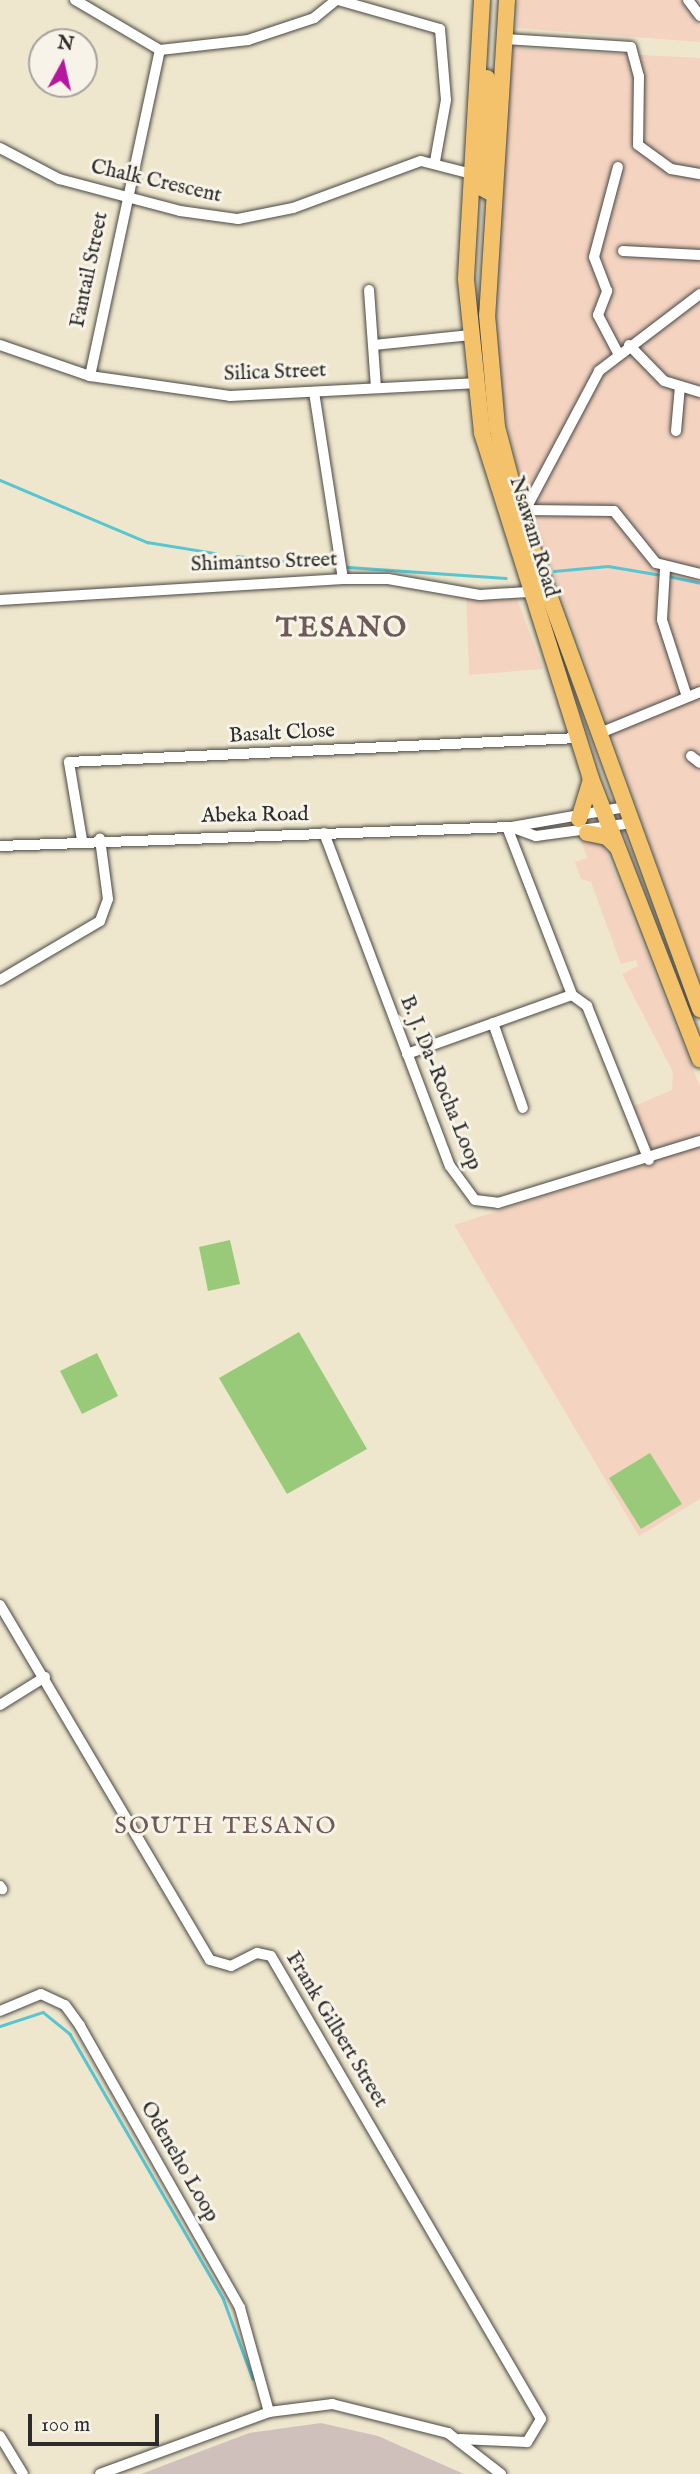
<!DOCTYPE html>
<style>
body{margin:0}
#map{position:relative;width:700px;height:2474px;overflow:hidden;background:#efe7cd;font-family:"IM FELL English",serif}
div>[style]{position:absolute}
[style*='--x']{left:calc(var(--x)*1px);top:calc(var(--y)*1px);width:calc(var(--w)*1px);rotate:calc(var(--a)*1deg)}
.built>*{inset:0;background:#f4d3c0}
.industrial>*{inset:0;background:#d0c0bc}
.green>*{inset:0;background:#99ca7a}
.stream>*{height:2.5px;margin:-1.25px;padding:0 1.25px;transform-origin:1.25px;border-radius:1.25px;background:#58c5d0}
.roads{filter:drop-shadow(0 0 2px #484743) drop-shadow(0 0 2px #484743)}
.minor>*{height:10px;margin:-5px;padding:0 5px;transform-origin:5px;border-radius:5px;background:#fff}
.highway>*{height:16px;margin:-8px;padding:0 8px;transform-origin:8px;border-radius:8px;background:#f3c26a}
span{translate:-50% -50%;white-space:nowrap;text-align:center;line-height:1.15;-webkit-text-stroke:6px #f7f3e8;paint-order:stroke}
.street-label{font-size:21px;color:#2b2b2b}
.quarter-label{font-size:24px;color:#6e5a58;letter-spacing:2px}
.district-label{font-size:28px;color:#6e5a58;font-weight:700;letter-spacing:2px}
.north{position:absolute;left:28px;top:28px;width:70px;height:70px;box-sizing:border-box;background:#f7f3e8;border:2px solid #a5a39c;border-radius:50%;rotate:8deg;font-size:19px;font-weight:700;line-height:28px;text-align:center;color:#2b2b2b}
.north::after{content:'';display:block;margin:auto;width:24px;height:32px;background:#b5179e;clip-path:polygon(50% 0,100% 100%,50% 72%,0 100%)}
.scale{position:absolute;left:28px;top:2414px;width:131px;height:32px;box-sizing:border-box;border:4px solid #2b2b2b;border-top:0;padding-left:9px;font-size:21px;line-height:24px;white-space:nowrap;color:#2b2b2b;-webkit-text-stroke:5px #f7f3e8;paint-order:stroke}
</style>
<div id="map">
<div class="built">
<i style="clip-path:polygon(518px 0,683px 0,700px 26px,700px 42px,517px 28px)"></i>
<i style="clip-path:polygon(511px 48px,700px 58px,700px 983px,522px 484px,501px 398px,493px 326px)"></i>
<i style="clip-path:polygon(466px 589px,514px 591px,543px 669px,469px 675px)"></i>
<i style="clip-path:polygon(600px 836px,700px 1087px,700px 1499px,639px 1536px,454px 1225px,652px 1162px,632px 1107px,672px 1090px,673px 1072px,622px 974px,638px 966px,636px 960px,621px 964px,591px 882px,581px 879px,575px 862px,587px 858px,581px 840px)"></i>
</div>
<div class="industrial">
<i style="clip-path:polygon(321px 2423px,378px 2436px,464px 2474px,141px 2474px,249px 2433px)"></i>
</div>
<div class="green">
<i style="clip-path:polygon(230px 1240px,240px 1284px,208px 1291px,199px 1247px)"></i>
<i style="clip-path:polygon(299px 1332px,367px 1449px,287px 1494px,219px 1378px)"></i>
<i style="clip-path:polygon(97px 1353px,118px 1396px,82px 1414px,60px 1371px)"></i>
<i style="clip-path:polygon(650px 1453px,682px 1504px,641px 1529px,609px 1478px)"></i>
</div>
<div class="stream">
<i style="--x:0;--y:480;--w:160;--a:22.9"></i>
<i style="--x:147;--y:542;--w:69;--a:9.2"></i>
<i style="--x:237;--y:556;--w:86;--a:6.7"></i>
<i style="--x:348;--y:567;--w:158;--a:4"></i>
<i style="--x:554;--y:571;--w:54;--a:-5.3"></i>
<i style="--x:608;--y:566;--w:55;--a:9.5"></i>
<i style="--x:668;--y:576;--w:33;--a:12"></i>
<i style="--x:0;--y:2026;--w:45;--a:-18"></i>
<i style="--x:43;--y:2012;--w:35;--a:39"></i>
<i style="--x:70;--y:2034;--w:305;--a:59.9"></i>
<i style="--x:223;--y:2298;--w:86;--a:69.7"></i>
</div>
<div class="roads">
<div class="minor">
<i style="--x:75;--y:0;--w:99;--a:30.5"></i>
<i style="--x:160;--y:50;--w:89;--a:-6.5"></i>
<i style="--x:248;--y:40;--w:70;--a:-18.4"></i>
<i style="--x:314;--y:18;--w:28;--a:-39"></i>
<i style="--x:338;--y:0;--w:106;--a:15.9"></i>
<i style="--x:440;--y:29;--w:71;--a:85.2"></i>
<i style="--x:446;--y:100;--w:62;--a:100.2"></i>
<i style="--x:688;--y:0;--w:20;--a:53"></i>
<i style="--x:505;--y:39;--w:126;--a:3.6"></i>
<i style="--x:631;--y:47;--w:30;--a:75"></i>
<i style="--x:639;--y:76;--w:69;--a:90.8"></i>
<i style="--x:638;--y:145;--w:41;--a:36"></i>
<i style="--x:671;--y:169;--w:29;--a:10"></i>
<i style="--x:0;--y:148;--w:67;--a:27.7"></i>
<i style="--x:59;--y:179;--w:125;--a:14.8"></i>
<i style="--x:180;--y:211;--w:59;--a:7.9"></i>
<i style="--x:238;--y:219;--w:56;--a:-11.3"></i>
<i style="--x:293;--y:208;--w:136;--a:-20.2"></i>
<i style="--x:421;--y:161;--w:49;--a:14.3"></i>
<i style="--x:623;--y:251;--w:77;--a:3"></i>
<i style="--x:369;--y:290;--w:97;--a:85.9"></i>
<i style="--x:0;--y:345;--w:95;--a:19"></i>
<i style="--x:90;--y:376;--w:141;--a:8.1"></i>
<i style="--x:230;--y:396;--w:244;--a:-3"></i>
<i style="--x:374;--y:345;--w:97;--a:-5.9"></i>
<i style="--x:629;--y:345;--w:50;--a:45.8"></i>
<i style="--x:664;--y:381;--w:38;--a:17"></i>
<i style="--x:618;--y:353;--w:43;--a:-117.8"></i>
<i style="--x:598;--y:315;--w:26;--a:-69"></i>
<i style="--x:607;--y:291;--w:36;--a:-111"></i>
<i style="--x:594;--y:257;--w:93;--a:-75.1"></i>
<i style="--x:90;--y:376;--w:333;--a:-77.9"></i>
<i style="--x:314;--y:392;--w:189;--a:81.2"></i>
<i style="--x:676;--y:431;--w:45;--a:-84.9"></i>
<i style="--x:526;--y:510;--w:88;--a:0.7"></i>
<i style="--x:614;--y:511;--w:67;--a:51.1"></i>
<i style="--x:656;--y:563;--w:45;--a:14"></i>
<i style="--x:521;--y:518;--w:166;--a:-62"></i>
<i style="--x:599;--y:371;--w:127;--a:-37.3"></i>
<i style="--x:665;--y:569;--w:51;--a:93.4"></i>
<i style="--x:662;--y:620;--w:81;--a:72"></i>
<i style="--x:0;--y:600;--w:344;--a:-3.5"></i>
<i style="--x:343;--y:579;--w:45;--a:0"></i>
<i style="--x:388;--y:579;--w:93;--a:9.9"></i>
<i style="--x:480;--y:595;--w:48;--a:-3.6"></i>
<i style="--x:600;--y:733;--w:108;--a:-22.3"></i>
<i style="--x:691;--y:756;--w:11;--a:38"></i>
<i style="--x:507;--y:827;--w:180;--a:68.8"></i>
<i style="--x:572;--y:995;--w:19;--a:36"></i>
<i style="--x:587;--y:1006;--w:166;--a:68.1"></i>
<i style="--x:511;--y:827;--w:27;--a:20"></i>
<i style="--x:536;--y:836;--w:97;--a:-7.7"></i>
<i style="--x:324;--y:833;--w:356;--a:69.3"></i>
<i style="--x:450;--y:1166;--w:42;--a:53.7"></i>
<i style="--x:475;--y:1200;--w:23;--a:7"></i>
<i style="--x:498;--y:1203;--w:211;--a:-17.1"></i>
<i style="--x:82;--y:840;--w:79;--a:-99.5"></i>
<i style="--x:69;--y:762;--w:509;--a:-2.7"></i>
<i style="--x:0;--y:846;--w:511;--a:-2.13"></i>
<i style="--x:511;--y:827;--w:117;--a:-9.9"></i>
<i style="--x:0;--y:980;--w:116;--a:-30.5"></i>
<i style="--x:100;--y:921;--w:23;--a:-70"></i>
<i style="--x:108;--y:899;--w:61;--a:-97.6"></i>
<i style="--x:493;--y:1023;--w:90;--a:70.6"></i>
<i style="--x:407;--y:1054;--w:175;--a:-19.7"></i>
<i style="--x:0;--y:1605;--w:412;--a:59.4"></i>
<i style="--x:210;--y:1960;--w:22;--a:16"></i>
<i style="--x:231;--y:1966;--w:29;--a:-27"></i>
<i style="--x:257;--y:1953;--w:14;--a:12"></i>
<i style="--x:271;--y:1956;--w:536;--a:59.75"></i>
<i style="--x:541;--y:2419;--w:27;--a:121"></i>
<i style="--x:527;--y:2442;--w:67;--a:-177.4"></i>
<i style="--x:0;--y:1705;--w:53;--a:-31.9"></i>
<i style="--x:0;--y:1886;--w:4;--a:56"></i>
<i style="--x:0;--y:2011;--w:44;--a:-22.5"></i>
<i style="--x:41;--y:1994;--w:26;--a:25"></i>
<i style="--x:65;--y:2005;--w:26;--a:54"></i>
<i style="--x:80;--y:2026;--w:324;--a:60.4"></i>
<i style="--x:240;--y:2308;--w:108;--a:74.4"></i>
<i style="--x:0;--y:2436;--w:44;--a:58.8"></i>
<i style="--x:100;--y:2474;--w:180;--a:-20.1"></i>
<i style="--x:269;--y:2412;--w:64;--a:-7.2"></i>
<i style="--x:332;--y:2404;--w:120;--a:14"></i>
<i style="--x:448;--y:2433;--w:67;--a:37.7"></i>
</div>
<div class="highway">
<i style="--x:482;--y:0;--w:280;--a:93.3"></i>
<i style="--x:466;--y:280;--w:154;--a:84"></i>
<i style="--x:482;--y:433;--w:360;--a:72.5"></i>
<i style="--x:590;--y:776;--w:304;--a:68.8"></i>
<i style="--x:507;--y:0;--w:316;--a:93.6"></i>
<i style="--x:487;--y:315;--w:112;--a:84.9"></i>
<i style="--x:497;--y:427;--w:94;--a:75.2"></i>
<i style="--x:521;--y:518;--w:523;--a:69.97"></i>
<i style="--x:487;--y:78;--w:110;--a:92.6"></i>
<i style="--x:482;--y:188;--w:13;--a:29"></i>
<i style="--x:579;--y:819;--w:39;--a:-73"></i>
<i style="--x:587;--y:833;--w:20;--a:11"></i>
<i style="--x:607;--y:837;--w:13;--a:45"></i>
</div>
</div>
<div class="street-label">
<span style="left:156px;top:182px;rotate:13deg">Chalk Crescent</span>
<span style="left:90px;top:270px;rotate:-78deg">Fantail Street</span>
<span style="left:275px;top:373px;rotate:-2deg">Silica Street</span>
<span style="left:533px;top:537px;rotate:73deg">Nsawam Road</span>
<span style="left:264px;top:563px;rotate:-2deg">Shimantso Street</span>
<span style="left:282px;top:734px;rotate:-3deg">Basalt Close</span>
<span style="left:255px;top:816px;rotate:-1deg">Abeka Road</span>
<span style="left:440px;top:1083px;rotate:68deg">B. J. Da-Rocha Loop</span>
<span style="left:336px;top:2030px;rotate:59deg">Frank Gilbert Street</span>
<span style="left:179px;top:2162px;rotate:60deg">Odeneho Loop</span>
</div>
<div class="quarter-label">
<span style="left:226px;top:1827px">SOUTH TESANO</span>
</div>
<div class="district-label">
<span style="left:342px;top:629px">TESANO</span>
</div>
<div class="north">N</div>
<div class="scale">100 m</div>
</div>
